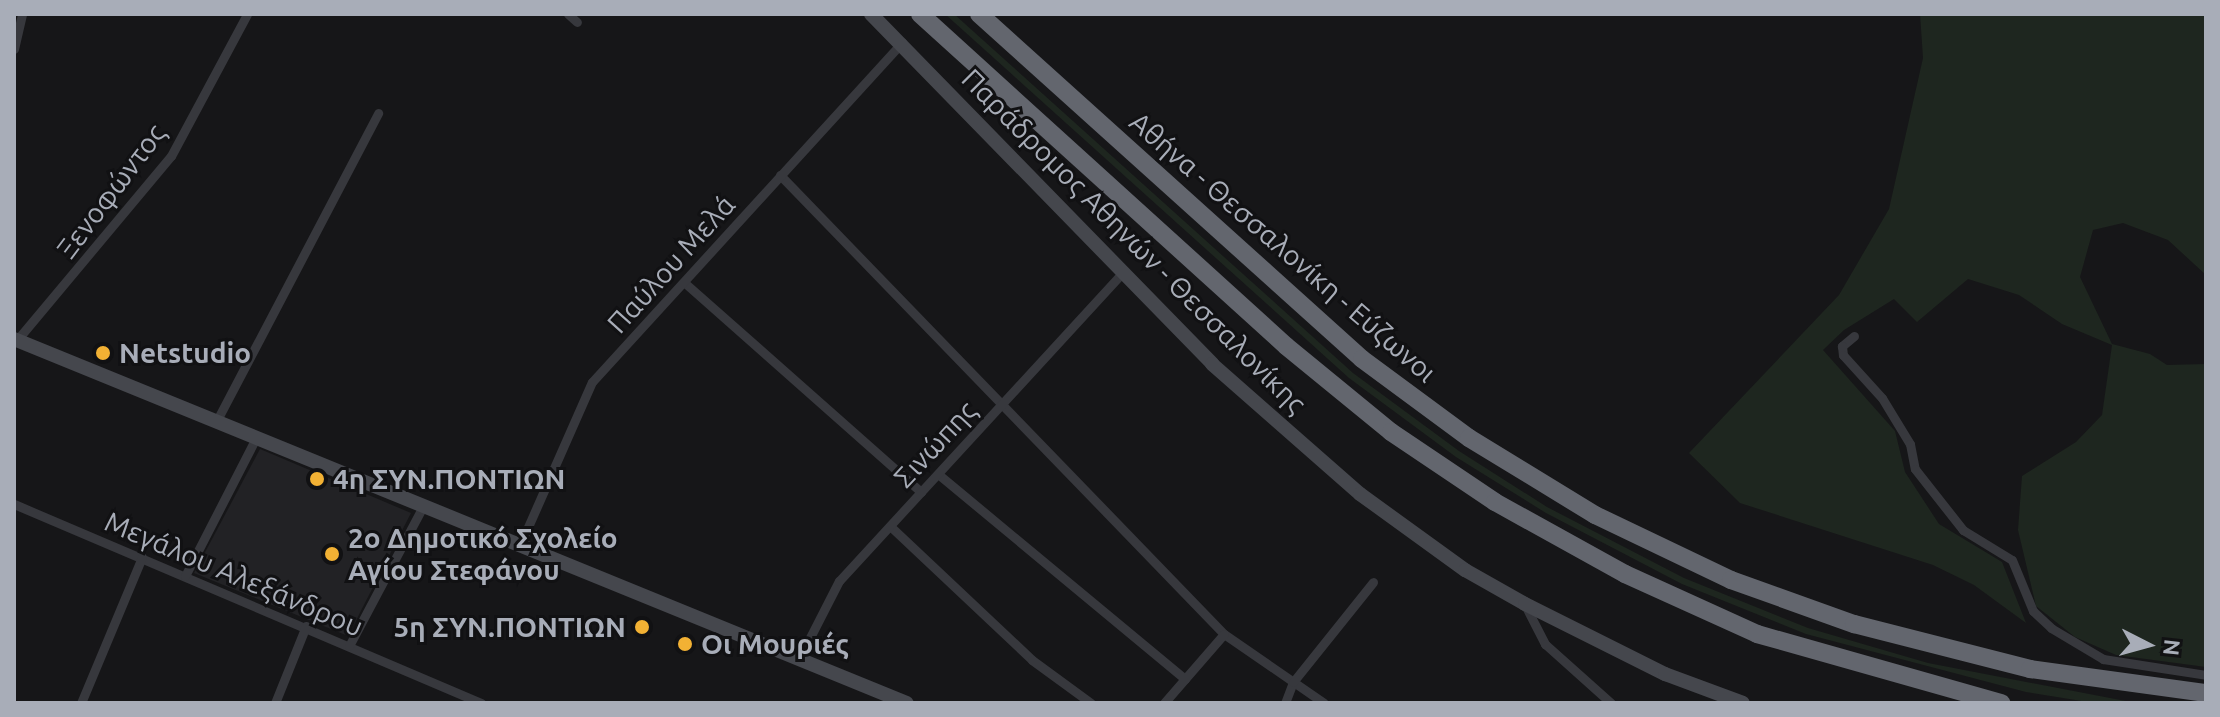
<!DOCTYPE html>
<meta charset="utf-8">
<style>
body{margin:0}
#map{position:relative;width:2220px;height:717px;overflow:hidden;background:#161618;font-family:Ubuntu,sans-serif}
div>[style]{position:absolute}
[style*='--x']{left:calc(var(--x)*1px);top:calc(var(--y)*1px);width:calc(var(--w)*1px);rotate:calc(var(--a)*1deg)}
.built>*{inset:0;background:#222225}
.green>*{inset:0;background:#1e261f}
.minor>*{height:9px;margin:-4.5px;padding:0 4.5px;transform-origin:4.5px;border-radius:4.5px;background:#37383d}
.secondary>*{height:14px;margin:-7px;padding:0 7px;transform-origin:7px;border-radius:7px;background:#45474d}
.motorway>*{height:18px;margin:-9px;padding:0 9px;transform-origin:9px;border-radius:9px;background:#63666e}
.dots>*{width:22px;height:22px;translate:-50% -50%;box-sizing:border-box;border:4px solid #111113;border-radius:50%}
span{translate:-50% -50%;white-space:nowrap;text-align:center;line-height:1.15;-webkit-text-stroke:6px #111113;paint-order:stroke}
.street-label{font-size:28px;color:#a8adb8}
.poi-label{font-size:28px;color:#a8adb8;font-weight:700}
.left{translate:0 -50%;text-align:left}
.right{translate:-100% -50%;text-align:right}
.frame{position:absolute;inset:0;border:16px solid #a8adb8;pointer-events:none}
.north{position:absolute;left:2108px;top:605px;width:80px;height:80px;-webkit-text-stroke:6px #111113;paint-order:stroke;rotate:96deg;font-size:22px;font-weight:700;line-height:32px;text-align:center;color:#a8adb8}
.north::after{content:'';display:block;margin:auto;width:28px;height:36px;background:#a8adb8;clip-path:polygon(50% 0,100% 100%,50% 72%,0 100%)}
</style>
<div id="map">
<div class="built">
<i style="clip-path:polygon(260px 449px,411px 513px,348px 636px,194px 573px)"></i>
</div>
<div class="green">
<i style="clip-path:polygon(945px 14px,954px 14px,1353px 373px,1459px 451px,1547px 507px,1684px 578px,1808px 628px,1928px 663px,2136px 703px,2094px 703px,2026px 692px,1806px 634px,1682px 584px,1546px 513px,1456px 457px,1349px 378px)"></i>
<i style="clip-path:polygon(1920px 14px,2206px 14px,2206px 275px,2168px 240px,2123px 223px,2093px 230px,2080px 277px,2112px 344px,2150px 354px,2167px 365px,2206px 364px,2206px 667px,2116px 655px,2075px 637px,2036px 606px,2018px 530px,2022px 476px,2076px 442px,2102px 415px,2112px 345px,2062px 324px,2019px 295px,1968px 279px,1917px 322px,1894px 299px,1844px 330px,1823px 350px,1895px 431px,1905px 472px,1939px 524px,2002px 562px,2026px 623px,1974px 585px,1933px 565px,1740px 503px,1689px 453px,1839px 295px,1889px 209px,1923px 58px)"></i>
</div>
<div class="minor">
<i style="--x:568;--y:14;--w:12;--a:42"></i>
<i style="--x:14;--y:49;--w:36;--a:-77"></i>
<i style="--x:780;--y:175;--w:639;--a:45.95"></i>
<i style="--x:1224;--y:634;--w:121;--a:34.6"></i>
<i style="--x:686;--y:284;--w:314;--a:41.5"></i>
<i style="--x:1854;--y:336;--w:16;--a:140"></i>
<i style="--x:1842;--y:346;--w:9;--a:84"></i>
<i style="--x:1843;--y:355;--w:58;--a:47.8"></i>
<i style="--x:1882;--y:398;--w:54;--a:58.7"></i>
<i style="--x:1910;--y:444;--w:25;--a:79"></i>
<i style="--x:1915;--y:469;--w:78;--a:51.8"></i>
<i style="--x:1963;--y:530;--w:57;--a:31.5"></i>
<i style="--x:2012;--y:560;--w:55;--a:67.6"></i>
<i style="--x:2033;--y:611;--w:25;--a:43"></i>
<i style="--x:2051;--y:628;--w:61;--a:30.8"></i>
<i style="--x:2103;--y:659;--w:104;--a:8.8"></i>
<i style="--x:17;--y:340;--w:240;--a:-50.1"></i>
<i style="--x:171;--y:156;--w:161;--a:-61.8"></i>
<i style="--x:216;--y:422;--w:349;--a:-62.3"></i>
<i style="--x:938;--y:474;--w:321;--a:39.7"></i>
<i style="--x:14;--y:504;--w:508;--a:23.08"></i>
<i style="--x:890;--y:526;--w:195;--a:43.3"></i>
<i style="--x:1032;--y:660;--w:73;--a:36.1"></i>
<i style="--x:520;--y:545;--w:178;--a:-66.2"></i>
<i style="--x:592;--y:382;--w:460;--a:-47.6"></i>
<i style="--x:185;--y:576;--w:155;--a:-62.8"></i>
<i style="--x:1526;--y:607;--w:42;--a:62.8"></i>
<i style="--x:1545;--y:644;--w:89;--a:41.8"></i>
<i style="--x:349;--y:646;--w:158;--a:-62.1"></i>
<i style="--x:799;--y:659;--w:88;--a:-62.9"></i>
<i style="--x:839;--y:581;--w:418;--a:-47.4"></i>
<i style="--x:81;--y:703;--w:158;--a:-67.3"></i>
<i style="--x:275;--y:703;--w:83;--a:-68.1"></i>
<i style="--x:1164;--y:703;--w:91;--a:-49"></i>
<i style="--x:1285;--y:703;--w:22;--a:-69"></i>
<i style="--x:1293;--y:682;--w:128;--a:-51.3"></i>
</div>
<div class="secondary">
<i style="--x:871;--y:14;--w:489;--a:45.7"></i>
<i style="--x:1212;--y:364;--w:197;--a:41.3"></i>
<i style="--x:1360;--y:494;--w:130;--a:35.9"></i>
<i style="--x:1465;--y:570;--w:69;--a:29.5"></i>
<i style="--x:1525;--y:604;--w:157;--a:26.6"></i>
<i style="--x:1665;--y:674;--w:83;--a:20.4"></i>
<i style="--x:14;--y:339;--w:964;--a:22.18"></i>
</div>
<div class="motorway">
<i style="--x:920;--y:14;--w:494;--a:42.2"></i>
<i style="--x:1286;--y:346;--w:136;--a:39.3"></i>
<i style="--x:1391;--y:432;--w:125;--a:33.9"></i>
<i style="--x:1495;--y:502;--w:149;--a:29"></i>
<i style="--x:1625;--y:574;--w:145;--a:24.4"></i>
<i style="--x:1757;--y:634;--w:254;--a:15.8"></i>
<i style="--x:979;--y:14;--w:515;--a:42.01"></i>
<i style="--x:1362;--y:359;--w:133;--a:36.4"></i>
<i style="--x:1469;--y:438;--w:148;--a:31.4"></i>
<i style="--x:1595;--y:515;--w:151;--a:25.5"></i>
<i style="--x:1731;--y:580;--w:131;--a:19.7"></i>
<i style="--x:1854;--y:624;--w:182;--a:14.3"></i>
<i style="--x:2030;--y:669;--w:178;--a:7.8"></i>
</div>
<div class="dots">
<i style="left:103px;top:353px;background:#f2b134"></i>
<i style="left:317px;top:479px;background:#f2b134"></i>
<i style="left:332px;top:554px;background:#f2b134"></i>
<i style="left:642px;top:627px;background:#f2b134"></i>
<i style="left:685px;top:644px;background:#f2b134"></i>
</div>
<div class="street-label">
<span style="left:111px;top:191px;rotate:-53deg">Ξενοφώντος</span>
<span style="left:1134px;top:241px;rotate:45deg">Παράδρομος Αθηνών - Θεσσαλονίκης</span>
<span style="left:1283px;top:247px;rotate:41deg">Αθήνα - Θεσσαλονίκη - Εύζωνοι</span>
<span style="left:671px;top:264px;rotate:-48deg">Παύλου Μελά</span>
<span style="left:935px;top:444px;rotate:-47deg">Σινώπης</span>
<span style="left:234px;top:574px;rotate:23deg">Μεγάλου Αλεξάνδρου</span>
</div>
<div class="poi-label">
<span class="left" style="left:119px;top:353px">Netstudio</span>
<span class="left" style="left:333px;top:479px">4η ΣΥΝ.ΠΟΝΤΙΩΝ</span>
<span class="left" style="left:348px;top:554px">2ο Δημοτικό Σχολείο<br>Αγίου Στεφάνου</span>
<span class="right" style="left:626px;top:627px">5η ΣΥΝ.ΠΟΝΤΙΩΝ</span>
<span class="left" style="left:701px;top:644px">Οι Μουριές</span>
</div>
<div class="frame"></div>
<div class="north">N</div>
</div>
